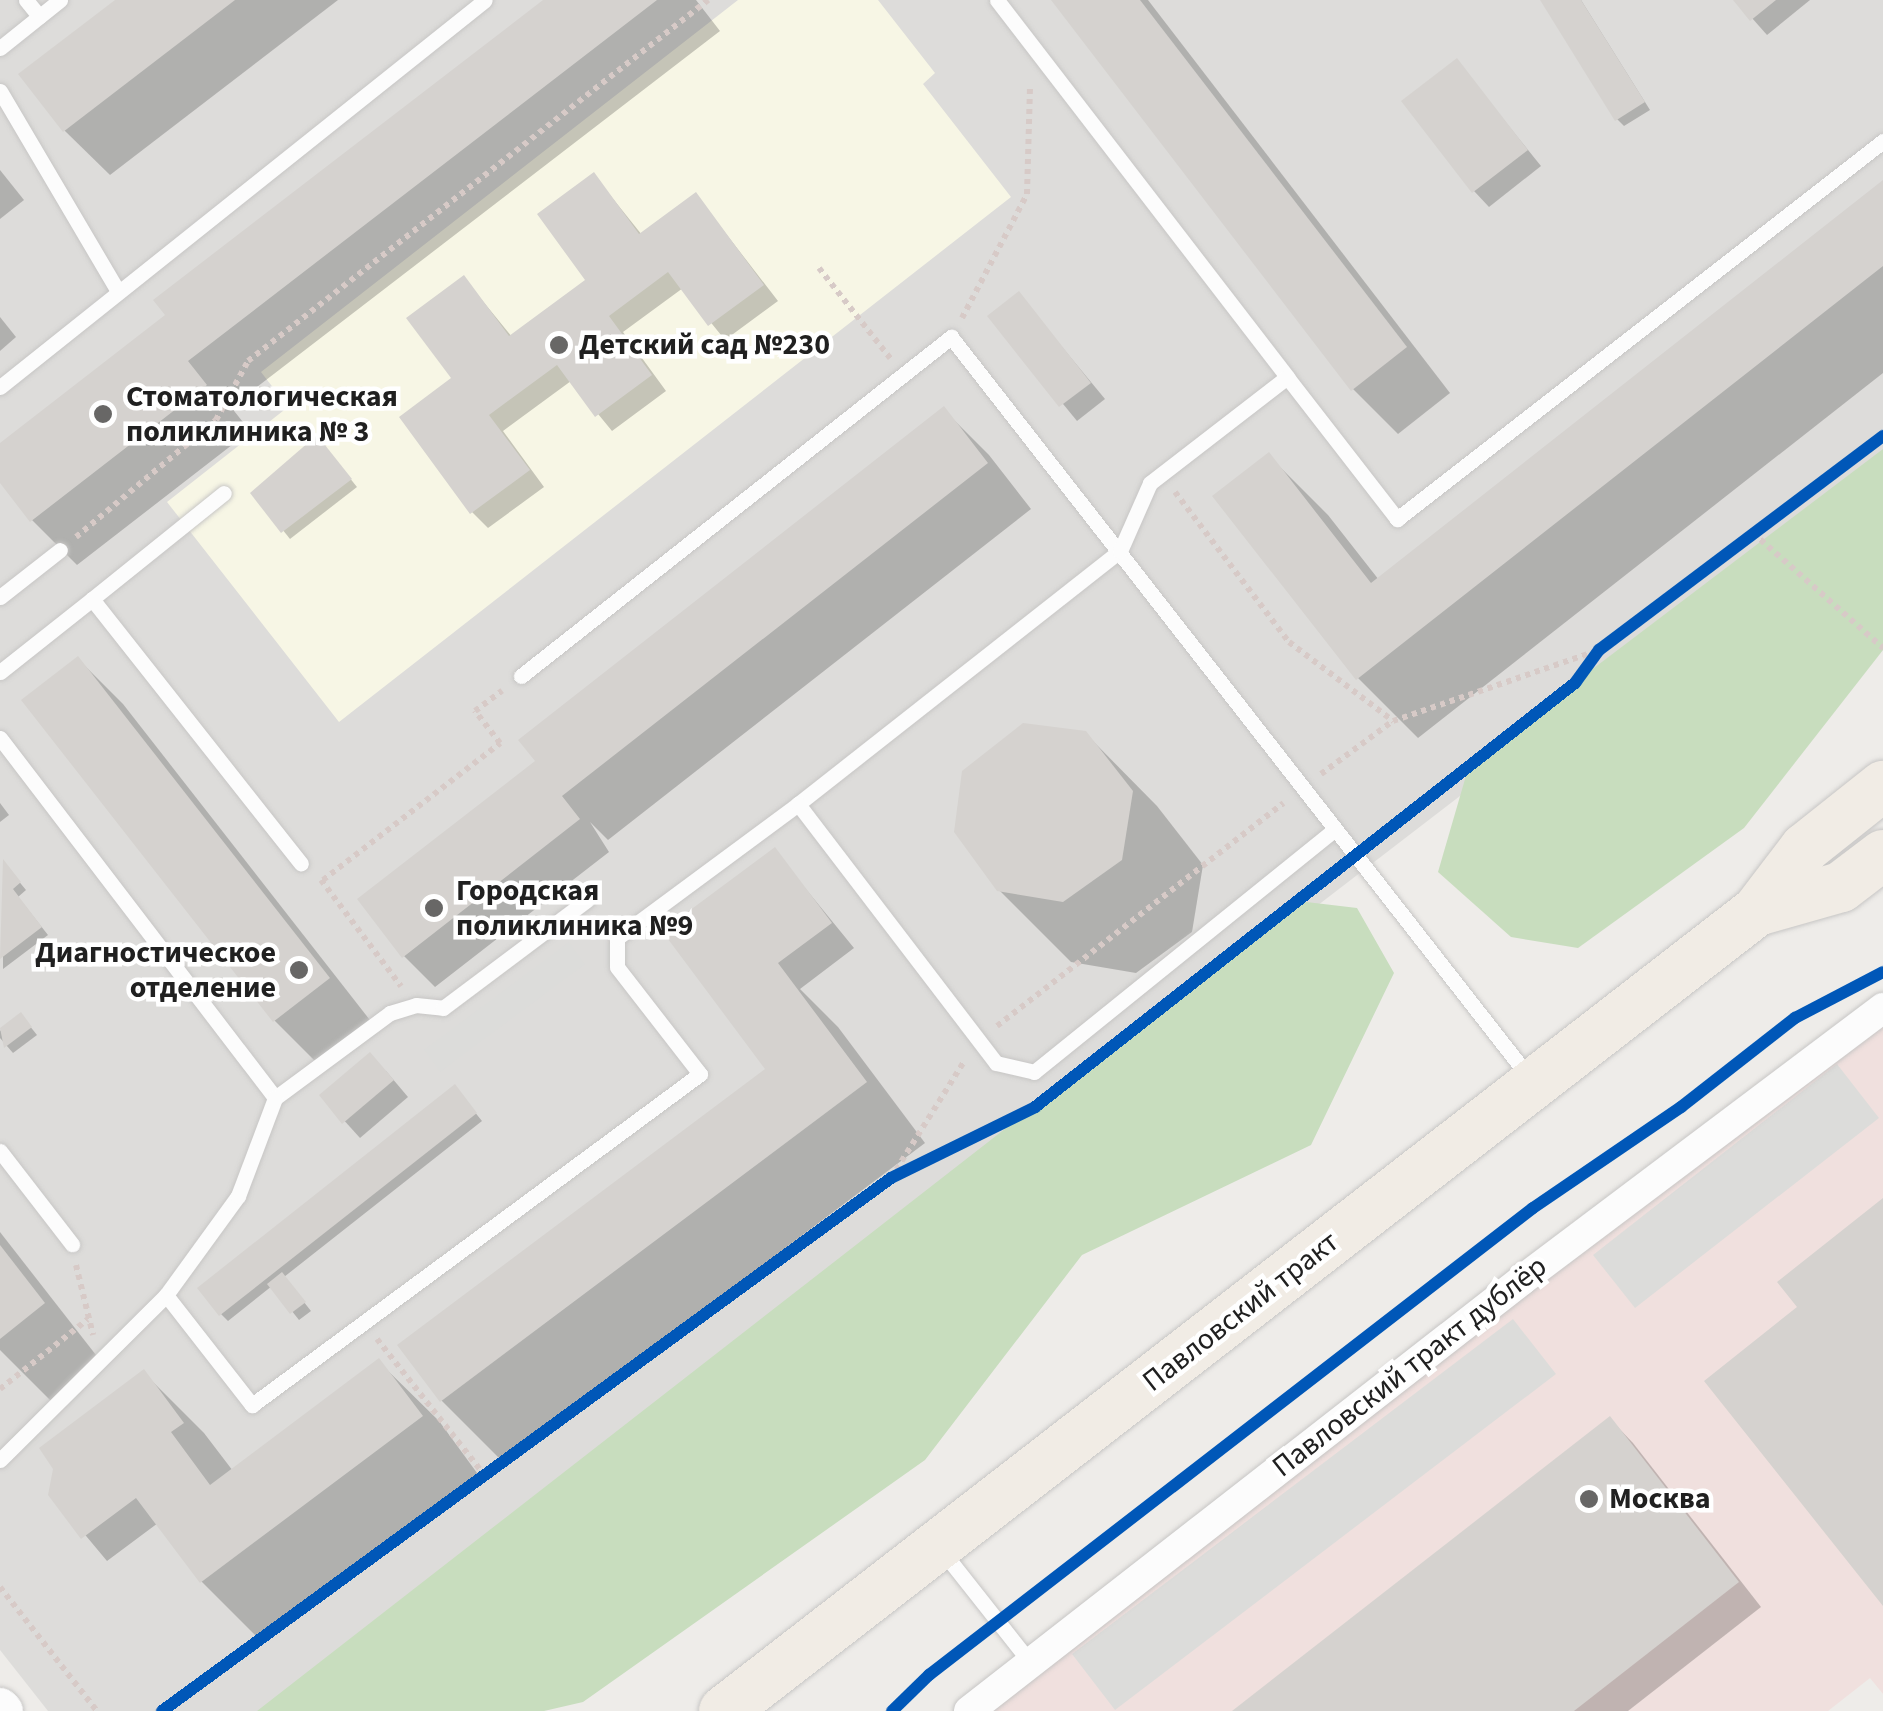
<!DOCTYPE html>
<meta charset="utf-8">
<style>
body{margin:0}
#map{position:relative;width:1883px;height:1711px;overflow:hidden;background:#eeece9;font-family:"Source Sans 3",sans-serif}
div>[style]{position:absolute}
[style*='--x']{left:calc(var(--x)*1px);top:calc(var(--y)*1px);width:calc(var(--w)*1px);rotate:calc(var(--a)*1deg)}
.residential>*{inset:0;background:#dddcda}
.commercial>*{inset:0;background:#f0e0de}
.education>*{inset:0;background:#f7f6e5}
.religious>*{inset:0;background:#dcdcda}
.forest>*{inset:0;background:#c8ddbe}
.shadow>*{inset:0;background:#0003}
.building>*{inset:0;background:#d5d2cf}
.path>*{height:6px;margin-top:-3px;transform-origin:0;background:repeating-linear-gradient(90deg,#d7cac7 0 5px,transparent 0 10px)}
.roads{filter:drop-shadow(0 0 2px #c7c6c5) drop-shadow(0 0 2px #c7c6c5)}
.service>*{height:15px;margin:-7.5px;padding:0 7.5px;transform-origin:7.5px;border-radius:7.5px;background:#fcfcfc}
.minor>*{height:30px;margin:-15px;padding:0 15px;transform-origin:15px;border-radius:15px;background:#fcfcfc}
.tertiary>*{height:40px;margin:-20px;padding:0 20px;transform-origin:20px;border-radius:20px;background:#fcfcfc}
.primary>*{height:50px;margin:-25px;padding:0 25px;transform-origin:25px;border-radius:25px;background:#f1ece5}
.cycleway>*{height:12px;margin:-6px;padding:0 6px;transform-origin:6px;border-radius:6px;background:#0057b8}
.dots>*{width:28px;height:28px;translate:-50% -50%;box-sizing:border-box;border:5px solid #fff;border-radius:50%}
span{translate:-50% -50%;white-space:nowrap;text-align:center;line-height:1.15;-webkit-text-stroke:9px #fff;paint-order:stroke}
.poi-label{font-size:30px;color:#202020;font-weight:700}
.left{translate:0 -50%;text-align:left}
.right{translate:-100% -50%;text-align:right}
.street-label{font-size:30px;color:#202020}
</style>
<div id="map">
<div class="residential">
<i style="clip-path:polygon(0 0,1883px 0,1883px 471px,269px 1711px,48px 1711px,0 1650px)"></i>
</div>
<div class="commercial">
<i style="clip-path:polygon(1883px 1015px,1883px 1694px,1870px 1678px,1828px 1711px,977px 1711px)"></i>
</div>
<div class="education">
<i style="clip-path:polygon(738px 0,878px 0,935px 73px,923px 84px,1011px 197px,339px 722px,167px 502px,288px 407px,261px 372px)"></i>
</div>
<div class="religious">
<i style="clip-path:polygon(569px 942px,585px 964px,440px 1072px,424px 1050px)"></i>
<i style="clip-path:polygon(1837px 1064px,1879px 1118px,1635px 1308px,1593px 1255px)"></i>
<i style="clip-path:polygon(1513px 1319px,1556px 1374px,1115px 1710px,1072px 1654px)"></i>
</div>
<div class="forest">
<i style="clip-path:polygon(1883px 449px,1883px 650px,1744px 828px,1578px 948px,1511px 937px,1438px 872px,1470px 762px)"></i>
<i style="clip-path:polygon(1298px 901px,1357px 908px,1394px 973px,1311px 1145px,1082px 1255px,925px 1460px,583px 1702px,544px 1711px,257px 1711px)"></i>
</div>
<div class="shadow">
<i style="clip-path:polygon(119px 0,338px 0,110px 175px,65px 131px,22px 75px)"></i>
<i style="clip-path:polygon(547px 0,696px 0,720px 31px,231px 407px,250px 431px,77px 565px,32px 520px,0 479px,0 446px,168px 316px)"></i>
<i style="clip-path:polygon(1054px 0,1148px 0,1450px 393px,1398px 434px,1353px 389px)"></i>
<i style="clip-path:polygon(1543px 0,1581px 0,1650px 110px,1624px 126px,1617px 119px)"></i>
<i style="clip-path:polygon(1736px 0,1810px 0,1767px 35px)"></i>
<i style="clip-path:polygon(1457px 62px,1541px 166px,1489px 207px,1474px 191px)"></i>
<i style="clip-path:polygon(0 170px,24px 200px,0 219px)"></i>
<i style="clip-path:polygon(594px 175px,642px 235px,696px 195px,778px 301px,725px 340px,683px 288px,623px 332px,666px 391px,612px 431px,571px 381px,503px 431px,544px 487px,488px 528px,472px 512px,454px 379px,464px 278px,512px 337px,589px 281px)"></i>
<i style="clip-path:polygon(1883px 184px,1883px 373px,1418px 738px,1358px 678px,1216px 496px,1268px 455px,1328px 515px,1379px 580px)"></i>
<i style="clip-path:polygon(1019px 295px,1105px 399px,1077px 421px,991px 316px)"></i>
<i style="clip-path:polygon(0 317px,16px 337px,0 351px)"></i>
<i style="clip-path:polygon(944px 410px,989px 455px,1031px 509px,608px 840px,590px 822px,609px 852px,435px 987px,404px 956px,538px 762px)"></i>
<i style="clip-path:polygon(324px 446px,357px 487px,290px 539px,254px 494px)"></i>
<i style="clip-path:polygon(78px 659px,123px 704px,373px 1024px,320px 1066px,275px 1021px,25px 701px)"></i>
<i style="clip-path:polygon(1085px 733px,1157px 806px,1203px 865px,1192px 932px,1136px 973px,1071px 962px,998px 889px)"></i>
<i style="clip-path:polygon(0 803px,9px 815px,0 822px)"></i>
<i style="clip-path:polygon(774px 850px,854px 948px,800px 989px,838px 1027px,925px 1143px,502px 1461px,442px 1401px,401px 1346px,768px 1070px)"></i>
<i style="clip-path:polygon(3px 862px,26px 890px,18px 897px,48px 935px,3px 969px)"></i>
<i style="clip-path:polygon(21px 1015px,37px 1035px,13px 1053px,0 1038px,0 1031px)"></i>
<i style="clip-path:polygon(386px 1071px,408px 1097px,360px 1138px,322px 1096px)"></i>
<i style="clip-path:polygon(461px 1095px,482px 1121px,284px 1277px,311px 1311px,299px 1320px,272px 1286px,228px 1321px,221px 1314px)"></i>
<i style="clip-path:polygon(0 1232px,103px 1364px,54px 1404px,0 1350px)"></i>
<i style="clip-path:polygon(379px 1362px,439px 1421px,480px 1477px,261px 1641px,201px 1581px,158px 1523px,107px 1561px,51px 1494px,144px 1373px,204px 1433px,233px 1471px)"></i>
<i style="clip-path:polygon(1610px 1419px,1633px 1443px,1761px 1607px,1628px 1711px,1236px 1711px)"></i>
</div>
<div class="building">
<i style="clip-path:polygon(115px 0,235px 0,63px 132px,18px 74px)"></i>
<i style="clip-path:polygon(543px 0,657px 0,188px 361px,207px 385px,30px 522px,0 483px,0 443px,165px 315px,153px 300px)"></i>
<i style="clip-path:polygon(1051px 0,1140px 0,1407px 347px,1351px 391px)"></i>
<i style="clip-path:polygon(1540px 0,1581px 0,1645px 102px,1615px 121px)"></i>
<i style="clip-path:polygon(1733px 0,1776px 0,1750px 21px)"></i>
<i style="clip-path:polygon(1457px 58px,1528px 150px,1472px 193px,1401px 101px)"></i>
<i style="clip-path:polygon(594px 172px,639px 234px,696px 192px,764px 285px,708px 326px,668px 272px,609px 316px,652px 375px,595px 417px,557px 365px,489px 415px,530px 470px,470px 514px,399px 417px,451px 378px,406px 318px,464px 275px,509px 336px,585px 280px,537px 214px)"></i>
<i style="clip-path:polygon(1883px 180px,1883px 266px,1356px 680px,1212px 496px,1269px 452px,1371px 583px)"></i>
<i style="clip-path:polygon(1019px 291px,1091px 383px,1059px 407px,987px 316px)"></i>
<i style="clip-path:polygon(944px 406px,988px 463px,562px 796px,580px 819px,402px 958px,357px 899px,535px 761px,518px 740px)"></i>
<i style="clip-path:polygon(317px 435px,352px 479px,281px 533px,250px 493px)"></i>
<i style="clip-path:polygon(78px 656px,330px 978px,273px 1022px,21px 700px)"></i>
<i style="clip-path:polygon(1023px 723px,1086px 731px,1133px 791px,1122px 860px,1063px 902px,997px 891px,954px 832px,962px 771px)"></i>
<i style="clip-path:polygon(775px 847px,832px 923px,778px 963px,867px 1082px,440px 1402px,397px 1345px,765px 1069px,662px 931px)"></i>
<i style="clip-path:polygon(3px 859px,21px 882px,13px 889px,42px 927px,0 959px)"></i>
<i style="clip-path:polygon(21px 1012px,32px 1027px,4px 1048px,0 1028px)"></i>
<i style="clip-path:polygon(370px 1052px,394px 1080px,342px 1124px,319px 1095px)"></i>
<i style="clip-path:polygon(455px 1084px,477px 1113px,219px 1316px,197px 1288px)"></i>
<i style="clip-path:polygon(1883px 1198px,1883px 1606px,1704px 1381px,1797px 1307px,1777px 1282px)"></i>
<i style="clip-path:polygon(0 1245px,45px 1303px,0 1339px)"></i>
<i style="clip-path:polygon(282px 1272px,306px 1302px,290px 1314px,267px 1284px)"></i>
<i style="clip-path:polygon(379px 1358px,423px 1416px,200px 1583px,136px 1498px,81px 1539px,48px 1495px,53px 1469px,39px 1448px,144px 1369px,184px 1423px,171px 1432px,210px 1485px)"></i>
<i style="clip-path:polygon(1610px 1416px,1739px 1582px,1574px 1711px,1232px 1711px)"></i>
</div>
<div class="path">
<i style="--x:819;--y:268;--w:115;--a:51.7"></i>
<i style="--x:962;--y:318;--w:140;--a:-62.3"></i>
<i style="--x:1027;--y:194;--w:107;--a:-88.4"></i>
<i style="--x:1175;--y:492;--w:188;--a:52.8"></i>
<i style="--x:1289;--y:642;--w:131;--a:37.2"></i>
<i style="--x:1753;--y:533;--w:174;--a:41.5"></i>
<i style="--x:76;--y:537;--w:182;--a:-39.9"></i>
<i style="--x:216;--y:420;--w:67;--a:-61.5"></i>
<i style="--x:248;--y:361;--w:585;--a:-38.12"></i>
<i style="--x:1321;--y:774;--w:89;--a:-36.4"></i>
<i style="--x:1393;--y:721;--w:218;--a:-19"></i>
<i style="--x:1599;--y:650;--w:356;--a:-37"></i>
<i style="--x:321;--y:880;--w:133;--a:53"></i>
<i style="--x:323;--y:880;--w:224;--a:-37.7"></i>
<i style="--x:500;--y:743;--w:41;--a:-128"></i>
<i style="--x:475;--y:711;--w:34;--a:-37"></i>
<i style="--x:997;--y:1026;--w:363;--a:-37.9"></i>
<i style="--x:76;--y:1265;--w:72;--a:76.3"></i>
<i style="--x:377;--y:1339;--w:176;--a:51.7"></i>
<i style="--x:0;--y:1389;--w:112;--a:-38.5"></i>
<i style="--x:0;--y:1587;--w:157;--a:52"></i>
<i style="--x:1019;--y:1606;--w:650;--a:-37.75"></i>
<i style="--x:1533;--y:1208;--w:179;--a:-34.3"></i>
<i style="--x:1681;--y:1107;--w:145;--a:-38"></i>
<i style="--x:1795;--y:1018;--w:53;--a:-28"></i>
<i style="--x:162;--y:1711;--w:903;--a:-36.17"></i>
<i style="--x:891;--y:1178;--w:139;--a:-57.9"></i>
<i style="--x:892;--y:1711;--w:52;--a:-44.2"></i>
<i style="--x:929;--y:1675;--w:66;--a:-37.6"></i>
</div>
<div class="roads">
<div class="service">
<i style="--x:26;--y:0;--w:21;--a:51"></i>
<i style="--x:997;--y:0;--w:476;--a:52.4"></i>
<i style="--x:0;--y:48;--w:77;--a:-38.7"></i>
<i style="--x:0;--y:91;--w:231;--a:59.5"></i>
<i style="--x:0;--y:387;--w:620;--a:-38.59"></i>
<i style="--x:0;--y:597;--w:76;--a:-38.1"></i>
<i style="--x:92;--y:599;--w:169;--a:-38.8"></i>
<i style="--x:0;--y:672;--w:117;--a:-38.4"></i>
<i style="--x:92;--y:599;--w:337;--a:51.7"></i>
<i style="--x:521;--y:676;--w:548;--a:-38.25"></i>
<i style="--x:951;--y:337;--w:939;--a:52.01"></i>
<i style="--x:0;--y:738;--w:453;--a:52.6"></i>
<i style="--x:275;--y:1098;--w:143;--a:-36.5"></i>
<i style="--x:390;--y:1013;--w:27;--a:-17"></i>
<i style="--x:416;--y:1005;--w:27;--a:6"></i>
<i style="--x:443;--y:1008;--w:180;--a:-36.9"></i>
<i style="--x:798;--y:804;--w:410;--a:-38.2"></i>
<i style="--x:1120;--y:551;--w:74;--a:-66.2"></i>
<i style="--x:1150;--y:483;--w:173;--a:-37.7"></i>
<i style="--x:1287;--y:377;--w:180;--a:52.2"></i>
<i style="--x:1397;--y:519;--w:616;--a:-37.87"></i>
<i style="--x:0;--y:1151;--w:118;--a:52.3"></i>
<i style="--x:166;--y:1295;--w:122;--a:-54"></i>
<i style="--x:238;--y:1196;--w:105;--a:-69.3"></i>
<i style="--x:0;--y:1460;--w:234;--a:-44.8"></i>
<i style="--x:166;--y:1295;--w:140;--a:52"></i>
<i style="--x:252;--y:1405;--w:557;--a:-36.46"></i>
<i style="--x:700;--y:1074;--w:135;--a:-127.8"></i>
<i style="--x:617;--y:967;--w:29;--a:-90"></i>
<i style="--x:617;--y:938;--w:225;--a:-36.5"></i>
<i style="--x:798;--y:804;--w:326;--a:52.6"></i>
<i style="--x:996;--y:1063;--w:39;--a:13"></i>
<i style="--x:1034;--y:1072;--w:385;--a:-38.9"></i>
<i style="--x:943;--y:1552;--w:140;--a:51.7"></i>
</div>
<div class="minor">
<i style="--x:969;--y:1711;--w:701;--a:-37.93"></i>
<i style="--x:1522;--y:1280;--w:452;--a:-37"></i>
</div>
<div class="tertiary">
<i style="--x:0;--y:1708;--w:4;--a:45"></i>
</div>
<div class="primary">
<i style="--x:1757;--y:911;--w:87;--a:-15.9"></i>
<i style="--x:1841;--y:887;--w:53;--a:-37.3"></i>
<i style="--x:724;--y:1711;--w:1307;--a:-37.76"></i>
<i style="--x:1757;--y:911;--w:79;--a:-52.7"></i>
<i style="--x:1805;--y:848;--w:100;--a:-38.5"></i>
</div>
</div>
<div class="cycleway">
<i style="--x:162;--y:1711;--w:903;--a:-36.17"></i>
<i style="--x:891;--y:1178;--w:161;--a:-26.2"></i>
<i style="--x:1035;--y:1107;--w:687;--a:-38.14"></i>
<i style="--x:1575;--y:683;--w:41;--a:-54"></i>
<i style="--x:1599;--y:650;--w:356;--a:-37"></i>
<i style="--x:892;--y:1711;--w:52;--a:-44.2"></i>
<i style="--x:929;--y:1675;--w:763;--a:-37.71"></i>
<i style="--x:1533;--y:1208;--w:179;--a:-34.3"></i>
<i style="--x:1681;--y:1107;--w:145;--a:-38"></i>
<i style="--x:1795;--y:1018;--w:99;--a:-27.6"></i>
</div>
<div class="dots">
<i style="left:559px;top:345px;background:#686766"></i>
<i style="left:103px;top:414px;background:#686766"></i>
<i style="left:434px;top:908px;background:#686766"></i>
<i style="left:299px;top:970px;background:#686766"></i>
<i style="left:1589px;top:1499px;background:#686766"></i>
</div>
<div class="poi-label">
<span class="left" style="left:579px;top:345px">Детский сад №230</span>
<span class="left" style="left:126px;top:414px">Стоматологическая<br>поликлиника № 3</span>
<span class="left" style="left:456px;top:908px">Городская<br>поликлиника №9</span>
<span class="right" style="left:276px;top:970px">Диагностическое<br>отделение</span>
<span class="left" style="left:1609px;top:1499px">Москва</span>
</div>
<div class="street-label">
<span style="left:1241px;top:1312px;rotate:-38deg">Павловский тракт</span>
<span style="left:1410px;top:1367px;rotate:-38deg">Павловский тракт дублёр</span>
</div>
</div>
